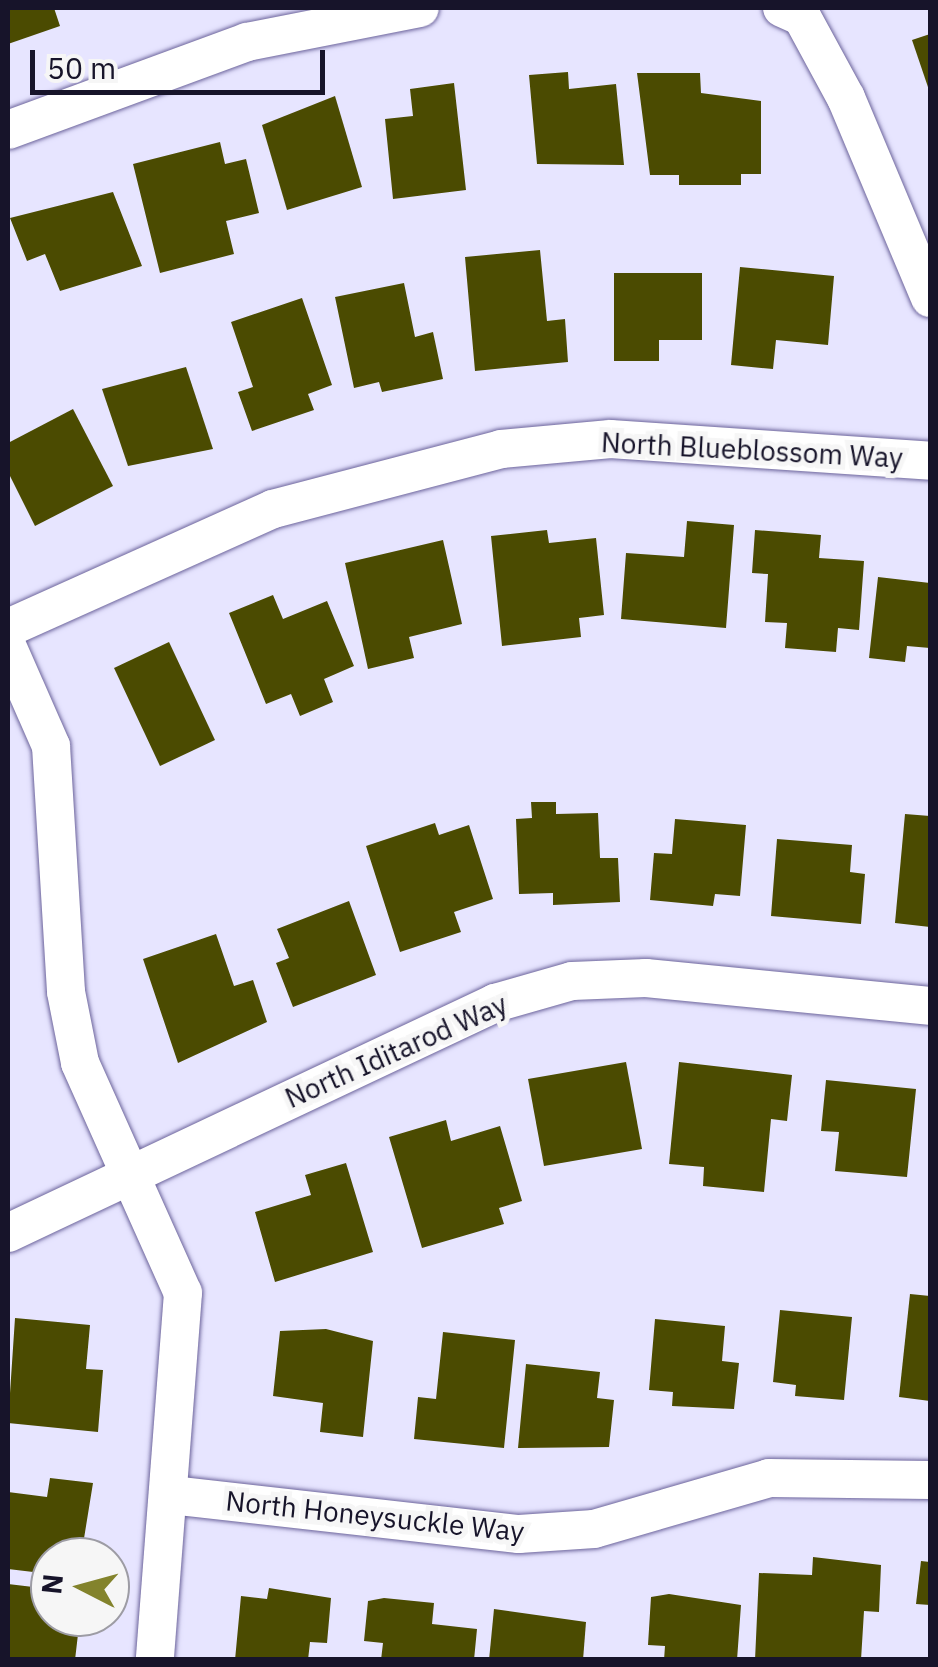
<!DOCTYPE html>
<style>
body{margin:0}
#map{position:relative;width:938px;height:1667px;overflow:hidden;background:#e7e5ff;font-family:"IBM Plex Sans",sans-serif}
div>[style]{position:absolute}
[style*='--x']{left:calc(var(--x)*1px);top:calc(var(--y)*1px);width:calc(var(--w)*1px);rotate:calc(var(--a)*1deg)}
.building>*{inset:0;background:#4b4b01}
.roads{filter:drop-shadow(0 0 2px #6c649c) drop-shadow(0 0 2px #6c649c)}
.minor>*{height:38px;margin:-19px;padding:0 19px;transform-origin:19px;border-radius:19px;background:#fff}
span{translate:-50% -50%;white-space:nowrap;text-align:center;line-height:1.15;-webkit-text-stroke:10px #f6f6f6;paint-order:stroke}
.street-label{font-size:28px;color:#17142a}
.frame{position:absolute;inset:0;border:10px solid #17142a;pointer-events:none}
.north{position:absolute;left:30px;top:1537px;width:100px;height:100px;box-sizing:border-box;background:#f6f6f6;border:2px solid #9d9ca4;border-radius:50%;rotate:276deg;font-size:28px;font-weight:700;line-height:40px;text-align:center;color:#17142a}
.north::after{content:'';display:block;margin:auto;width:35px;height:45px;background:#83832c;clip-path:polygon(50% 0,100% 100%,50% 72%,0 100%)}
.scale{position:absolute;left:30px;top:50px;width:295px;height:45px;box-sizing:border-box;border:5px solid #17142a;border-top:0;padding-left:12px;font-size:30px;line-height:35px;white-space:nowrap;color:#17142a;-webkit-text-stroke:8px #f6f6f6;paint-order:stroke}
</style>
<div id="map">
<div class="building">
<i style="clip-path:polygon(8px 8px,54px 8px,60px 26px,8px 44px)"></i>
<i style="clip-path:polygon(930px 34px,930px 93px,912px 40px)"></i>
<i style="clip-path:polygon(568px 72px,569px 89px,616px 84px,624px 165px,537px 164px,529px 75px)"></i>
<i style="clip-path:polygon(637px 73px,700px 73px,701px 93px,761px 101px,761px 174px,741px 174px,741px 185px,679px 185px,679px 175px,650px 175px)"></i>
<i style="clip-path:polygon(454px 83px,466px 190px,393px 199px,385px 119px,413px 116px,410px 89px)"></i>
<i style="clip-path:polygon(335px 96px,362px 187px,287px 210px,262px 125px)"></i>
<i style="clip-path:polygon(220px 142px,225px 164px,246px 159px,259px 213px,226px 221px,234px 254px,160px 273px,133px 164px)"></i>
<i style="clip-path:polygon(113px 192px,142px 266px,60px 291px,45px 254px,27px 261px,10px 218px)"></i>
<i style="clip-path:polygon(540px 250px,547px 321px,565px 319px,568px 362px,475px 371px,465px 257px)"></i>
<i style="clip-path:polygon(740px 267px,834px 276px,828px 345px,776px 340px,773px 369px,731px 365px)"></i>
<i style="clip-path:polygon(614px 273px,702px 273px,702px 340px,659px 340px,659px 361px,614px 361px)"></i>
<i style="clip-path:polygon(404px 283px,415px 337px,433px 332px,443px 379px,382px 392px,379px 382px,354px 388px,335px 297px)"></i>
<i style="clip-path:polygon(302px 298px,332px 385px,308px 394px,314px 410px,252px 431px,238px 392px,253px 387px,231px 322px)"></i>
<i style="clip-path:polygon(186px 367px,213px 449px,128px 466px,102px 389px)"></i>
<i style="clip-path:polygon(73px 409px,113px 486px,35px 526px,8px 472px,8px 443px)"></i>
<i style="clip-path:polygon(687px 521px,734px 525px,726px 628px,621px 619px,626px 553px,684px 557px)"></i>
<i style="clip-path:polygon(547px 530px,549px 543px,596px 538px,604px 615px,579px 618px,581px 637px,502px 646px,491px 536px)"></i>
<i style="clip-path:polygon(755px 530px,821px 535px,819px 558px,864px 561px,859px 630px,838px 628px,836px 652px,785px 648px,787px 623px,765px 622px,768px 574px,752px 573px)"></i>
<i style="clip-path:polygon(443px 540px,462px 624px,409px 637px,414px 658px,368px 669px,345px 563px)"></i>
<i style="clip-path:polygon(878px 577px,930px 583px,930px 648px,907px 646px,905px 662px,869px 658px)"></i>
<i style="clip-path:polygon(273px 595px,283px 619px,327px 601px,354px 666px,324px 679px,333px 702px,300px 716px,291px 694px,266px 704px,229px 613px)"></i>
<i style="clip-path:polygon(169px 642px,215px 740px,160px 766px,114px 668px)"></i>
<i style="clip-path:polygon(531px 802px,556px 802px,556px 814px,598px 813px,600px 858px,618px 858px,620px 902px,553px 905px,553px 893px,519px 894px,516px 819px,532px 818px)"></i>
<i style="clip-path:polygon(905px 814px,930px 816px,930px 927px,895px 923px)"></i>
<i style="clip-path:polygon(675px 819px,746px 825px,740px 896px,715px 894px,713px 906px,650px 900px,654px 853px,672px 854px)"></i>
<i style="clip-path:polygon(435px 823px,439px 835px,469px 825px,493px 899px,454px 912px,461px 932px,400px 952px,366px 846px)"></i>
<i style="clip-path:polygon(777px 839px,852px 845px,850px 872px,865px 874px,861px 924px,771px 916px)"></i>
<i style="clip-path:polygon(349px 901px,376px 975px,293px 1007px,276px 963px,289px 958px,277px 929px)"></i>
<i style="clip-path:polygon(216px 934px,234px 986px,253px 980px,267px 1022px,178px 1063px,143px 959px)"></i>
<i style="clip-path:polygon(626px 1062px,642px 1149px,544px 1166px,528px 1079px)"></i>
<i style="clip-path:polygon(679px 1062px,792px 1075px,787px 1121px,771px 1119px,764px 1192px,703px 1186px,704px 1167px,669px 1164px)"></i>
<i style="clip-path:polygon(826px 1080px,916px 1089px,907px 1177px,835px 1171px,839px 1132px,821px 1131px)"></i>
<i style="clip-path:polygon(446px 1120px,451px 1141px,500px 1126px,522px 1201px,499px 1208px,504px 1224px,422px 1248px,389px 1137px)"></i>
<i style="clip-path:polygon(346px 1163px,373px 1252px,275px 1282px,255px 1212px,311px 1195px,305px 1175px)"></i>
<i style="clip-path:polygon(910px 1294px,930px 1296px,930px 1401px,899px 1397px)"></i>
<i style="clip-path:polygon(780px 1310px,852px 1317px,844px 1400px,795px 1396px,796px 1385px,773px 1382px)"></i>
<i style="clip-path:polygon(15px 1318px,90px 1325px,86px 1369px,103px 1370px,98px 1432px,8px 1423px)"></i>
<i style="clip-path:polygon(655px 1319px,725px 1326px,722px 1361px,739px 1363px,734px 1409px,672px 1406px,673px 1392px,649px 1390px)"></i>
<i style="clip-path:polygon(326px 1329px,373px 1341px,363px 1437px,320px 1432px,323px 1403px,273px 1396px,280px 1331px)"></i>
<i style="clip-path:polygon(443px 1332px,515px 1340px,504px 1448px,414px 1439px,418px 1397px,436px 1399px)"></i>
<i style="clip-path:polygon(526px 1364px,600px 1372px,597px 1398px,614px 1400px,609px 1447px,518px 1448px)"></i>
<i style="clip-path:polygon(50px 1478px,93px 1483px,81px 1557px,50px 1557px,50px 1574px,8px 1569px,8px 1492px,47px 1497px)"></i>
<i style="clip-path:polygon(813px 1557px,881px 1565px,879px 1612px,864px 1611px,861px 1660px,755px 1660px,759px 1573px,812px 1575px)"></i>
<i style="clip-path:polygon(921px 1561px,930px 1562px,930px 1605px,916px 1604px)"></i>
<i style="clip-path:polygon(8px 1584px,50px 1589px,50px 1617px,80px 1617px,75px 1660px,8px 1657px)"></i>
<i style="clip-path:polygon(269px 1588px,331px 1598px,327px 1643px,310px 1642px,308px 1660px,235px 1660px,241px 1596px,267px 1599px)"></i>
<i style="clip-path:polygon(669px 1594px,741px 1605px,737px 1660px,664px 1660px,665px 1646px,648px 1645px,651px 1597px)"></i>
<i style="clip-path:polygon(384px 1598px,434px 1603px,432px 1624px,477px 1629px,474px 1660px,381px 1660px,383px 1643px,364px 1641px,368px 1601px)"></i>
<i style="clip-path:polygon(494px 1609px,586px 1622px,583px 1660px,489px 1660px)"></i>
</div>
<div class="roads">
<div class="minor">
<i style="--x:782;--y:8;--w:22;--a:24"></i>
<i style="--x:802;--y:17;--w:92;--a:61.5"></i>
<i style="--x:846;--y:98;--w:217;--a:67.2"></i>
<i style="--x:8;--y:130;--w:255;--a:-20.2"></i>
<i style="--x:247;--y:42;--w:176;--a:-11.1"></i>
<i style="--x:8;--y:628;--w:290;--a:-24.2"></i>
<i style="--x:273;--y:509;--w:236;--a:-14.7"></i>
<i style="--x:501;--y:449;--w:110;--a:-5.2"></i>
<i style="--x:611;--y:439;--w:320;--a:3.9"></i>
<i style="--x:8;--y:648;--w:107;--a:66.3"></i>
<i style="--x:51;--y:746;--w:246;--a:86.5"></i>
<i style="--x:66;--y:992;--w:72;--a:78.8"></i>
<i style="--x:80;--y:1063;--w:252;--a:65.9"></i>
<i style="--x:183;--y:1293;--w:368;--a:94.4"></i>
<i style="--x:8;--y:1233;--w:539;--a:-25.28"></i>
<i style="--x:495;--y:1003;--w:80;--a:-15.9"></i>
<i style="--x:572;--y:981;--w:74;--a:-2.3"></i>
<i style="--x:646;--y:978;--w:285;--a:5.6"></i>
<i style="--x:171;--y:1495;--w:350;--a:6.4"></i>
<i style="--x:519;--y:1534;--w:75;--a:-3.8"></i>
<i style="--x:594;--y:1529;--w:182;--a:-16.2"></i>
<i style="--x:769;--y:1478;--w:161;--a:0.7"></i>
</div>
</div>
<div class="street-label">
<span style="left:752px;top:450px;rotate:3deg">North Blueblossom Way</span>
<span style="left:396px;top:1051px;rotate:-24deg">North Iditarod Way</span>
<span style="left:375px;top:1516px;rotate:6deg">North Honeysuckle Way</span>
</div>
<div class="frame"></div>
<div class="north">N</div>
<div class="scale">50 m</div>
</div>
